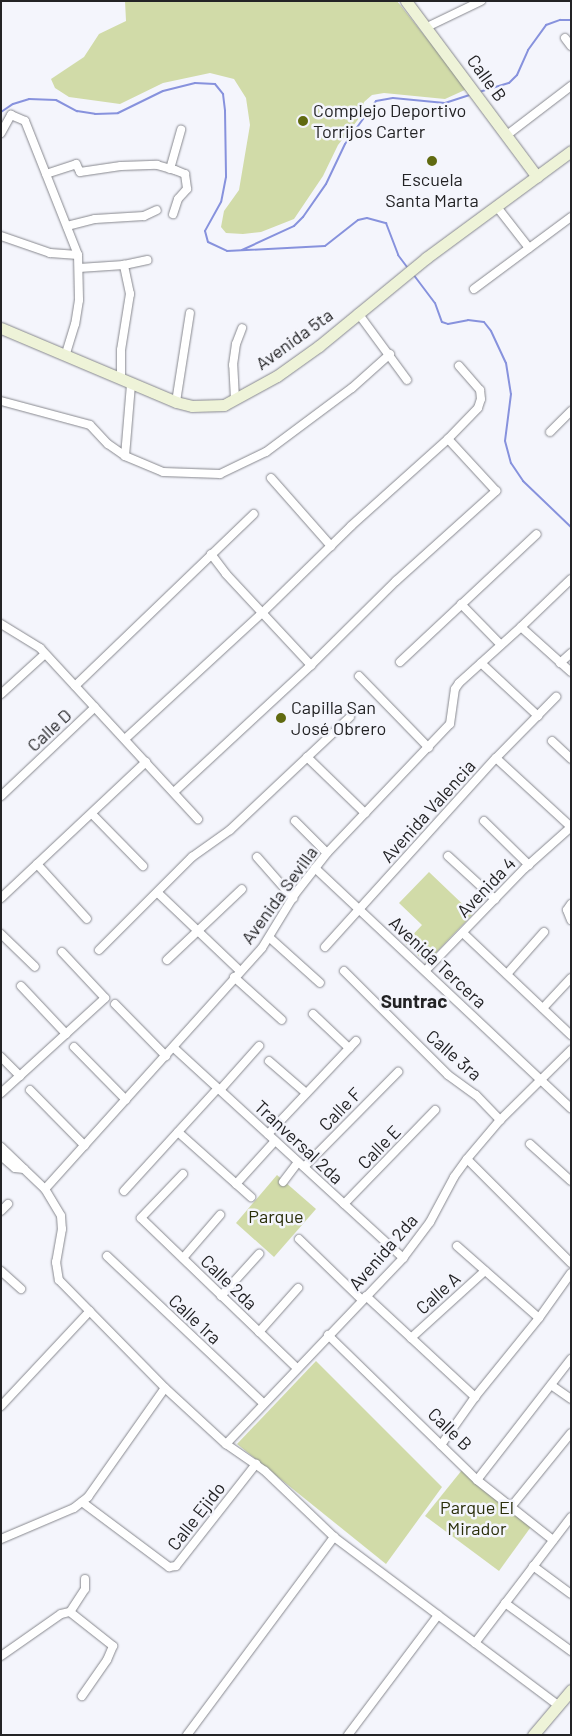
<!DOCTYPE html>
<meta charset="utf-8">
<style>
body{margin:0}
#map{position:relative;width:572px;height:1736px;overflow:hidden;background:#f4f5fc;font-family:Barlow,sans-serif}
div>[style]{position:absolute}
[style*='--x']{left:calc(var(--x)*1px);top:calc(var(--y)*1px);width:calc(var(--w)*1px);rotate:calc(var(--a)*1deg)}
.green>*{inset:0;background:#d1dba8}
.stream>*{height:2px;margin:-1px;padding:0 1px;transform-origin:1px;border-radius:1px;background:#8792dd}
.roads{filter:drop-shadow(0 0 1px #87888e) drop-shadow(0 0 1px #87888e)}
.street>*{height:8px;margin:-4px;padding:0 4px;transform-origin:4px;border-radius:4px;background:#fff}
.secondary>*{height:11px;margin:-5.5px;padding:0 5.5px;transform-origin:5.5px;border-radius:5.5px;background:#eef3d8}
.dots>*{width:14px;height:14px;translate:-50% -50%;box-sizing:border-box;border:2px solid #f4f5fc;border-radius:50%}
span{translate:-50% -50%;white-space:nowrap;text-align:center;line-height:1.15;-webkit-text-stroke:5px #f4f5fc;paint-order:stroke}
.street-label{font-size:18px;color:#232325}
.poi-label{font-size:18px;color:#232325}
.left{translate:0 -50%;text-align:left}
.park-label{font-size:18px;color:#2a2f0a}
.neighbourhood-label{font-size:19px;color:#232325;font-weight:700}
.frame{position:absolute;inset:0;border:2px solid #232325;pointer-events:none}
</style>
<div id="map">
<div class="green">
<i style="clip-path:polygon(125px 1px,397px 1px,467px 89px,445px 99px,384px 93px,372px 95px,364px 102px,360px 117px,338px 145px,323px 176px,294px 219px,261px 232px,243px 234px,226px 233px,221px 227px,224px 211px,239px 190px,250px 125px,246px 98px,234px 79px,210px 73px,163px 83px,120px 104px,69px 97px,55px 88px,51px 79px,84px 57px,99px 34px,126px 21px)"></i>
<i style="clip-path:polygon(429px 872px,473px 914px,426px 963px,405px 943px,422px 925px,399px 903px)"></i>
<i style="clip-path:polygon(277px 1175px,316px 1209px,274px 1257px,236px 1223px)"></i>
<i style="clip-path:polygon(316px 1361px,442px 1487px,386px 1564px,237px 1444px)"></i>
<i style="clip-path:polygon(462px 1470px,533px 1524px,499px 1571px,425px 1516px)"></i>
</div>
<div class="stream">
<i style="--x:479;--y:92;--w:31;--a:-17"></i>
<i style="--x:509;--y:83;--w:11;--a:-45"></i>
<i style="--x:517;--y:75;--w:27;--a:-66"></i>
<i style="--x:528;--y:50;--w:31;--a:-54"></i>
<i style="--x:546;--y:25;--w:15;--a:-20"></i>
<i style="--x:560;--y:20;--w:11;--a:0"></i>
<i style="--x:1;--y:112;--w:14;--a:-34"></i>
<i style="--x:13;--y:104;--w:17;--a:-17"></i>
<i style="--x:29;--y:99;--w:27;--a:2"></i>
<i style="--x:56;--y:100;--w:24;--a:28"></i>
<i style="--x:77;--y:111;--w:18;--a:9"></i>
<i style="--x:95;--y:114;--w:23;--a:-2"></i>
<i style="--x:118;--y:113;--w:50;--a:-26.1"></i>
<i style="--x:163;--y:91;--w:33;--a:-14"></i>
<i style="--x:195;--y:83;--w:20;--a:3"></i>
<i style="--x:215;--y:84;--w:13;--a:51"></i>
<i style="--x:223;--y:94;--w:17;--a:83"></i>
<i style="--x:225;--y:111;--w:66;--a:89.1"></i>
<i style="--x:226;--y:177;--w:25;--a:101"></i>
<i style="--x:221;--y:202;--w:33;--a:119"></i>
<i style="--x:205;--y:231;--w:11;--a:75"></i>
<i style="--x:208;--y:242;--w:21;--a:25"></i>
<i style="--x:227;--y:251;--w:98;--a:-2.9"></i>
<i style="--x:325;--y:246;--w:42;--a:-38.2"></i>
<i style="--x:358;--y:220;--w:9;--a:-13"></i>
<i style="--x:367;--y:218;--w:20;--a:15"></i>
<i style="--x:386;--y:223;--w:34;--a:69"></i>
<i style="--x:398;--y:255;--w:15;--a:53"></i>
<i style="--x:242;--y:250;--w:57;--a:-24.8"></i>
<i style="--x:294;--y:226;--w:13;--a:-45"></i>
<i style="--x:303;--y:217;--w:40;--a:-55.1"></i>
<i style="--x:326;--y:184;--w:44;--a:-64.6"></i>
<i style="--x:345;--y:144;--w:53;--a:-54.2"></i>
<i style="--x:376;--y:101;--w:17;--a:-10"></i>
<i style="--x:393;--y:98;--w:52;--a:5.5"></i>
<i style="--x:445;--y:103;--w:25;--a:-18"></i>
<i style="--x:413;--y:274;--w:36;--a:53"></i>
<i style="--x:435;--y:303;--w:20;--a:70"></i>
<i style="--x:442;--y:322;--w:6;--a:18"></i>
<i style="--x:448;--y:324;--w:20;--a:-11"></i>
<i style="--x:468;--y:320;--w:16;--a:7"></i>
<i style="--x:484;--y:322;--w:11;--a:52"></i>
<i style="--x:491;--y:331;--w:35;--a:65"></i>
<i style="--x:506;--y:363;--w:31;--a:81"></i>
<i style="--x:511;--y:394;--w:47;--a:97.3"></i>
<i style="--x:505;--y:441;--w:23;--a:75"></i>
<i style="--x:511;--y:463;--w:22;--a:56"></i>
<i style="--x:523;--y:481;--w:66;--a:43.8"></i>
</div>
<div class="roads">
<div class="street">
<i style="--x:427;--y:27;--w:60;--a:-25.7"></i>
<i style="--x:565;--y:38;--w:10;--a:53"></i>
<i style="--x:1;--y:133;--w:21;--a:-61"></i>
<i style="--x:11;--y:115;--w:15;--a:23"></i>
<i style="--x:25;--y:121;--w:144;--a:68.4"></i>
<i style="--x:78;--y:255;--w:45;--a:88.7"></i>
<i style="--x:79;--y:300;--w:24;--a:99"></i>
<i style="--x:75;--y:324;--w:30;--a:107"></i>
<i style="--x:507;--y:135;--w:81;--a:-37.4"></i>
<i style="--x:170;--y:169;--w:41;--a:-74.2"></i>
<i style="--x:46;--y:174;--w:32;--a:-18"></i>
<i style="--x:76;--y:164;--w:9;--a:63"></i>
<i style="--x:80;--y:172;--w:41;--a:-8.3"></i>
<i style="--x:121;--y:166;--w:36;--a:-2"></i>
<i style="--x:157;--y:165;--w:19;--a:16"></i>
<i style="--x:175;--y:170;--w:11;--a:22"></i>
<i style="--x:185;--y:174;--w:15;--a:82"></i>
<i style="--x:187;--y:189;--w:13;--a:132"></i>
<i style="--x:178;--y:199;--w:16;--a:108"></i>
<i style="--x:497;--y:207;--w:52;--a:52"></i>
<i style="--x:67;--y:226;--w:29;--a:-14"></i>
<i style="--x:95;--y:219;--w:49;--a:-3.5"></i>
<i style="--x:144;--y:216;--w:14;--a:-25"></i>
<i style="--x:1;--y:236;--w:52;--a:19.1"></i>
<i style="--x:50;--y:253;--w:28;--a:4"></i>
<i style="--x:79;--y:268;--w:45;--a:-3.8"></i>
<i style="--x:124;--y:265;--w:24;--a:-12"></i>
<i style="--x:474;--y:289;--w:121;--a:-36.6"></i>
<i style="--x:358;--y:313;--w:83;--a:53.8"></i>
<i style="--x:121;--y:379;--w:29;--a:-90"></i>
<i style="--x:121;--y:350;--w:57;--a:-80.9"></i>
<i style="--x:130;--y:294;--w:30;--a:-102"></i>
<i style="--x:235;--y:399;--w:34;--a:-93"></i>
<i style="--x:233;--y:365;--w:21;--a:-82"></i>
<i style="--x:236;--y:344;--w:17;--a:-69"></i>
<i style="--x:1;--y:401;--w:92;--a:15.1"></i>
<i style="--x:90;--y:425;--w:26;--a:47"></i>
<i style="--x:108;--y:444;--w:21;--a:35"></i>
<i style="--x:125;--y:456;--w:41;--a:22.8"></i>
<i style="--x:163;--y:472;--w:57;--a:2"></i>
<i style="--x:220;--y:474;--w:51;--a:-25.6"></i>
<i style="--x:266;--y:452;--w:107;--a:-36.7"></i>
<i style="--x:352;--y:388;--w:51;--a:-41.8"></i>
<i style="--x:176;--y:402;--w:90;--a:-81.1"></i>
<i style="--x:550;--y:432;--w:30;--a:-45"></i>
<i style="--x:125;--y:456;--w:72;--a:-85.2"></i>
<i style="--x:271;--y:478;--w:91;--a:48.6"></i>
<i style="--x:211;--y:554;--w:25;--a:53"></i>
<i style="--x:226;--y:574;--w:125;--a:47"></i>
<i style="--x:461;--y:604;--w:57;--a:45.7"></i>
<i style="--x:1;--y:624;--w:46;--a:31.6"></i>
<i style="--x:40;--y:648;--w:233;--a:47.3"></i>
<i style="--x:521;--y:627;--w:67;--a:42"></i>
<i style="--x:400;--y:662;--w:187;--a:-43.1"></i>
<i style="--x:481;--y:663;--w:78;--a:42.9"></i>
<i style="--x:560;--y:663;--w:15;--a:-42"></i>
<i style="--x:359;--y:676;--w:100;--a:45.8"></i>
<i style="--x:75;--y:686;--w:248;--a:-43.9"></i>
<i style="--x:1;--y:694;--w:59;--a:-42.3"></i>
<i style="--x:125;--y:739;--w:186;--a:-42.6"></i>
<i style="--x:262;--y:613;--w:124;--a:-44.3"></i>
<i style="--x:351;--y:526;--w:130;--a:-41.9"></i>
<i style="--x:448;--y:439;--w:43;--a:-45.9"></i>
<i style="--x:478;--y:408;--w:9;--a:-72"></i>
<i style="--x:481;--y:399;--w:9;--a:-96"></i>
<i style="--x:480;--y:390;--w:32;--a:-131"></i>
<i style="--x:552;--y:741;--w:26;--a:43"></i>
<i style="--x:307;--y:757;--w:81;--a:44"></i>
<i style="--x:496;--y:758;--w:102;--a:42.6"></i>
<i style="--x:174;--y:792;--w:187;--a:-42.8"></i>
<i style="--x:311;--y:665;--w:120;--a:-44.7"></i>
<i style="--x:396;--y:581;--w:135;--a:-42"></i>
<i style="--x:496;--y:491;--w:71;--a:-132.7"></i>
<i style="--x:1;--y:796;--w:129;--a:-43.4"></i>
<i style="--x:92;--y:814;--w:73;--a:45.6"></i>
<i style="--x:295;--y:821;--w:45;--a:45"></i>
<i style="--x:484;--y:821;--w:63;--a:44.4"></i>
<i style="--x:448;--y:856;--w:64;--a:42.5"></i>
<i style="--x:257;--y:857;--w:55;--a:48.7"></i>
<i style="--x:37;--y:864;--w:74;--a:47.7"></i>
<i style="--x:315;--y:868;--w:351;--a:43.2"></i>
<i style="--x:158;--y:893;--w:113;--a:43.6"></i>
<i style="--x:1;--y:898;--w:199;--a:-43.2"></i>
<i style="--x:571;--y:904;--w:7;--a:124"></i>
<i style="--x:567;--y:910;--w:11;--a:68"></i>
<i style="--x:463;--y:933;--w:149;--a:43.4"></i>
<i style="--x:1;--y:934;--w:47;--a:44.1"></i>
<i style="--x:270;--y:938;--w:67;--a:42"></i>
<i style="--x:325;--y:947;--w:255;--a:-47.9"></i>
<i style="--x:496;--y:758;--w:86;--a:-45.5"></i>
<i style="--x:99;--y:950;--w:132;--a:-45"></i>
<i style="--x:192;--y:857;--w:47;--a:-35.4"></i>
<i style="--x:230;--y:830;--w:165;--a:-43.3"></i>
<i style="--x:167;--y:960;--w:103;--a:-43.4"></i>
<i style="--x:426;--y:970;--w:142;--a:-45.9"></i>
<i style="--x:525;--y:868;--w:62;--a:-41.7"></i>
<i style="--x:344;--y:971;--w:147;--a:45"></i>
<i style="--x:448;--y:1075;--w:34;--a:36"></i>
<i style="--x:476;--y:1095;--w:35;--a:46"></i>
<i style="--x:507;--y:974;--w:56;--a:-48.6"></i>
<i style="--x:234;--y:977;--w:64;--a:41.9"></i>
<i style="--x:21;--y:986;--w:66;--a:46.8"></i>
<i style="--x:115;--y:1004;--w:73;--a:45.6"></i>
<i style="--x:543;--y:1008;--w:41;--a:-47"></i>
<i style="--x:313;--y:1014;--w:50;--a:43.4"></i>
<i style="--x:74;--y:1047;--w:74;--a:45.5"></i>
<i style="--x:174;--y:1048;--w:311;--a:42.5"></i>
<i style="--x:1;--y:1057;--w:27;--a:45"></i>
<i style="--x:269;--y:1061;--w:49;--a:40.9"></i>
<i style="--x:30;--y:1090;--w:78;--a:45.5"></i>
<i style="--x:220;--y:1090;--w:59;--a:-48.4"></i>
<i style="--x:1;--y:1093;--w:141;--a:-42.4"></i>
<i style="--x:105;--y:998;--w:63;--a:-133.1"></i>
<i style="--x:178;--y:1132;--w:98;--a:41.7"></i>
<i style="--x:268;--y:1134;--w:128;--a:-46.6"></i>
<i style="--x:530;--y:1144;--w:55;--a:42.1"></i>
<i style="--x:1;--y:1147;--w:61;--a:43.7"></i>
<i style="--x:45;--y:1189;--w:31;--a:59"></i>
<i style="--x:61;--y:1216;--w:13;--a:86"></i>
<i style="--x:62;--y:1229;--w:34;--a:100"></i>
<i style="--x:56;--y:1262;--w:18;--a:81"></i>
<i style="--x:59;--y:1280;--w:151;--a:45.5"></i>
<i style="--x:165;--y:1388;--w:83;--a:42.6"></i>
<i style="--x:226;--y:1444;--w:47;--a:34.7"></i>
<i style="--x:265;--y:1471;--w:95;--a:43.7"></i>
<i style="--x:334;--y:1537;--w:280;--a:36.9"></i>
<i style="--x:1;--y:1156;--w:18;--a:41"></i>
<i style="--x:15;--y:1168;--w:9;--a:6"></i>
<i style="--x:467;--y:1159;--w:147;--a:45"></i>
<i style="--x:304;--y:1167;--w:134;--a:-45.3"></i>
<i style="--x:183;--y:1174;--w:61;--a:133.7"></i>
<i style="--x:141;--y:1218;--w:216;--a:43.9"></i>
<i style="--x:283;--y:1182;--w:25;--a:-53"></i>
<i style="--x:236;--y:1184;--w:58;--a:-47.8"></i>
<i style="--x:45;--y:1189;--w:324;--a:-48"></i>
<i style="--x:262;--y:948;--w:63;--a:-58.6"></i>
<i style="--x:295;--y:894;--w:52;--a:-52"></i>
<i style="--x:327;--y:853;--w:178;--a:-46.4"></i>
<i style="--x:450;--y:724;--w:35;--a:-82"></i>
<i style="--x:455;--y:689;--w:7;--a:-56"></i>
<i style="--x:459;--y:683;--w:84;--a:-42.1"></i>
<i style="--x:521;--y:627;--w:69;--a:-43.8"></i>
<i style="--x:124;--y:1191;--w:139;--a:-47.6"></i>
<i style="--x:344;--y:1204;--w:131;--a:-45.9"></i>
<i style="--x:1;--y:1211;--w:10;--a:-45"></i>
<i style="--x:299;--y:1239;--w:88;--a:44.1"></i>
<i style="--x:457;--y:1246;--w:109;--a:41.3"></i>
<i style="--x:107;--y:1256;--w:214;--a:43.3"></i>
<i style="--x:183;--y:1258;--w:57;--a:-49.3"></i>
<i style="--x:1;--y:1271;--w:27;--a:42"></i>
<i style="--x:221;--y:1296;--w:57;--a:-47.9"></i>
<i style="--x:366;--y:1296;--w:149;--a:42.8"></i>
<i style="--x:259;--y:1332;--w:59;--a:-48.4"></i>
<i style="--x:328;--y:1335;--w:208;--a:44.2"></i>
<i style="--x:477;--y:1480;--w:97;--a:38.3"></i>
<i style="--x:411;--y:1338;--w:100;--a:-42.2"></i>
<i style="--x:551;--y:1385;--w:24;--a:35"></i>
<i style="--x:1;--y:1406;--w:130;--a:-46.9"></i>
<i style="--x:226;--y:1444;--w:257;--a:-46.4"></i>
<i style="--x:403;--y:1258;--w:45;--a:-53.1"></i>
<i style="--x:430;--y:1222;--w:51;--a:-61.9"></i>
<i style="--x:454;--y:1177;--w:22;--a:-54"></i>
<i style="--x:467;--y:1159;--w:51;--a:-49.8"></i>
<i style="--x:500;--y:1120;--w:100;--a:-44.6"></i>
<i style="--x:441;--y:1445;--w:59;--a:-54.7"></i>
<i style="--x:475;--y:1397;--w:102;--a:-51"></i>
<i style="--x:539;--y:1318;--w:55;--a:-54.6"></i>
<i style="--x:477;--y:1480;--w:153;--a:-52.2"></i>
<i style="--x:82;--y:1502;--w:109;--a:36.8"></i>
<i style="--x:169;--y:1567;--w:7;--a:-8"></i>
<i style="--x:176;--y:1566;--w:130;--a:-51.9"></i>
<i style="--x:511;--y:1507;--w:95;--a:-51"></i>
<i style="--x:1;--y:1539;--w:79;--a:-23"></i>
<i style="--x:74;--y:1508;--w:18;--a:-38"></i>
<i style="--x:88;--y:1497;--w:133;--a:-54.8"></i>
<i style="--x:533;--y:1566;--w:47;--a:36.4"></i>
<i style="--x:505;--y:1603;--w:82;--a:36"></i>
<i style="--x:70;--y:1612;--w:27;--a:-57"></i>
<i style="--x:85;--y:1589;--w:10;--a:-90"></i>
<i style="--x:475;--y:1643;--w:158;--a:-52.7"></i>
<i style="--x:1;--y:1656;--w:73;--a:-35"></i>
<i style="--x:61;--y:1614;--w:9;--a:-13"></i>
<i style="--x:70;--y:1612;--w:55;--a:38.3"></i>
<i style="--x:113;--y:1646;--w:15;--a:113"></i>
<i style="--x:107;--y:1660;--w:44;--a:124.8"></i>
<i style="--x:187;--y:1735;--w:247;--a:-53.4"></i>
<i style="--x:348;--y:1735;--w:150;--a:-53.1"></i>
</div>
<div class="secondary">
<i style="--x:406;--y:1;--w:219;--a:53.3"></i>
<i style="--x:1;--y:328;--w:190;--a:22.9"></i>
<i style="--x:176;--y:402;--w:16;--a:14"></i>
<i style="--x:192;--y:406;--w:32;--a:-2"></i>
<i style="--x:224;--y:405;--w:60;--a:-28.7"></i>
<i style="--x:277;--y:376;--w:52;--a:-35.5"></i>
<i style="--x:319;--y:346;--w:139;--a:-39.4"></i>
<i style="--x:426;--y:258;--w:180;--a:-36.4"></i>
<i style="--x:533;--y:1735;--w:59;--a:-49.8"></i>
</div>
</div>
<div class="dots">
<i style="left:303px;top:121px;background:#606a10"></i>
<i style="left:432px;top:161px;background:#606a10"></i>
<i style="left:281px;top:718px;background:#606a10"></i>
</div>
<div class="street-label">
<span style="left:487px;top:78px;rotate:54deg">Calle B</span>
<span style="left:294px;top:339px;rotate:-36deg">Avenida 5ta</span>
<span style="left:49px;top:730px;rotate:-43deg">Calle D</span>
<span style="left:428px;top:811px;rotate:-48deg">Avenida Valencia</span>
<span style="left:486px;top:887px;rotate:-46deg">Avenida 4</span>
<span style="left:279px;top:895px;rotate:-54deg">Avenida Sevilla</span>
<span style="left:438px;top:962px;rotate:43deg">Avenida Tercera</span>
<span style="left:454px;top:1055px;rotate:41deg">Calle 3ra</span>
<span style="left:340px;top:1109px;rotate:-46deg">Calle F</span>
<span style="left:299px;top:1142px;rotate:43deg">Tranversal 2da</span>
<span style="left:379px;top:1147px;rotate:-46deg">Calle E</span>
<span style="left:383px;top:1252px;rotate:-49deg">Avenida 2da</span>
<span style="left:229px;top:1282px;rotate:44deg">Calle 2da</span>
<span style="left:438px;top:1293px;rotate:-42deg">Calle A</span>
<span style="left:195px;top:1319px;rotate:43deg">Calle 1ra</span>
<span style="left:450px;top:1429px;rotate:44deg">Calle B</span>
<span style="left:196px;top:1516px;rotate:-52deg">Calle Ejido</span>
</div>
<div class="poi-label">
<span class="left" style="left:313px;top:121px">Complejo Deportivo<br>Torrijos Carter</span>
<span style="left:432px;top:190px">Escuela<br>Santa Marta</span>
<span class="left" style="left:291px;top:718px">Capilla San<br>José Obrero</span>
</div>
<div class="park-label">
<span style="left:276px;top:1216px">Parque</span>
<span style="left:477px;top:1518px">Parque El<br>Mirador</span>
</div>
<div class="neighbourhood-label">
<span style="left:414px;top:1001px">Suntrac</span>
</div>
<div class="frame"></div>
</div>
